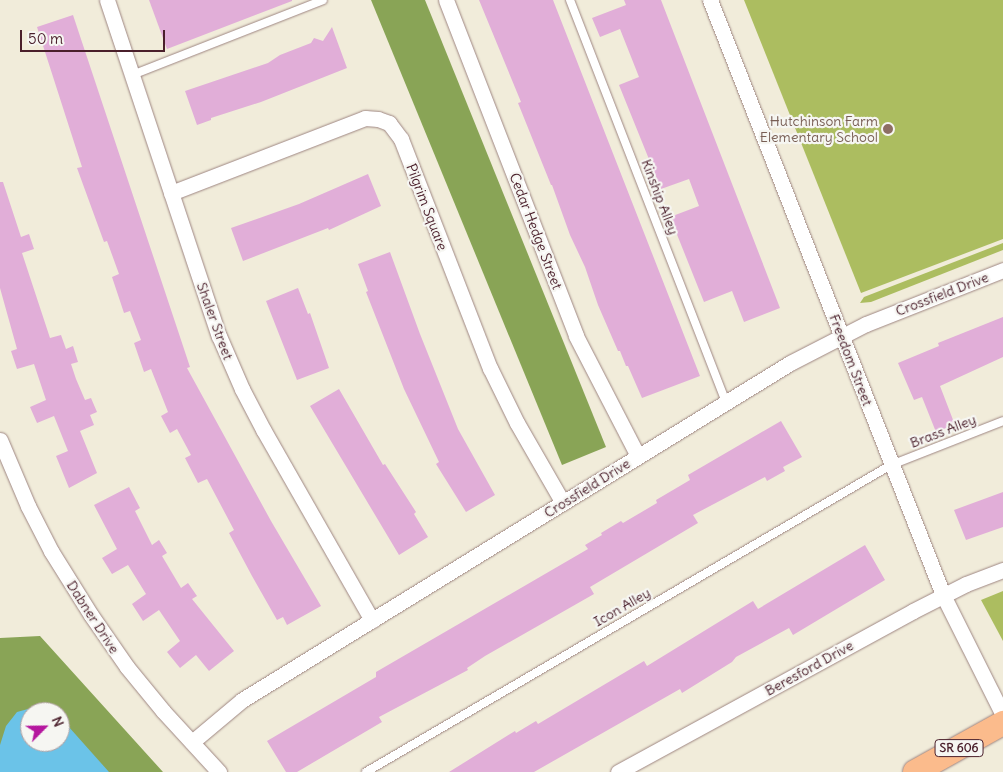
<!DOCTYPE html>
<style>
body{margin:0}
#map{position:relative;width:1003px;height:772px;overflow:hidden;background:#f1ecda;font-family:Delius,sans-serif}
div>[style]{position:absolute}
[style*='--x']{left:calc(var(--x)*1px);top:calc(var(--y)*1px);width:calc(var(--w)*1px);rotate:calc(var(--a)*1deg)}
.green>*{inset:0;background:#acbd60}
.forest>*{inset:0;background:#89a456}
.water>*{inset:0;background:#6bc3e8}
.building>*{inset:0;background:#e1aed8}
.roads{filter:drop-shadow(0 0 1px #9e8682) drop-shadow(0 0 1px #9e8682)}
.lane>*{height:8px;margin:-4px;padding:0 4px;transform-origin:4px;border-radius:4px;background:#fff}
.street>*{height:15px;margin:-7.5px;padding:0 7.5px;transform-origin:7.5px;border-radius:7.5px;background:#fff}
.primary>*{height:24px;margin:-12px;padding:0 12px;transform-origin:12px;border-radius:12px;background:#fbbb8c}
.dots>*{width:14px;height:14px;translate:-50% -50%;box-sizing:border-box;border:2px solid #f6f6f2;border-radius:50%}
span{translate:-50% -50%;white-space:nowrap;text-align:center;line-height:1.15;-webkit-text-stroke:4.5px #f6f6f2;paint-order:stroke}
.shield-label span{padding:1px 4px;background:#f6f6f2;border:1px solid;border-radius:4px;-webkit-text-stroke-width:0}
.shield-label{font-size:12px;color:#4a1f2b;font-weight:700}
.education-label{font-size:14px;color:#785e54}
.right{translate:-100% -50%;text-align:right}
.street-label{font-size:14px;color:#4a1f2b}
.north{position:absolute;left:20px;top:702px;width:50px;height:50px;box-sizing:border-box;background:#f6f6f2;border:1px solid #b1a0a2;border-radius:50%;rotate:67deg;font-size:14px;font-weight:700;line-height:20px;text-align:center;color:#4a1f2b}
.north::after{content:'';display:block;margin:auto;width:18px;height:22px;background:#b5179e;clip-path:polygon(50% 0,100% 100%,50% 72%,0 100%)}
.scale{position:absolute;left:20px;top:30px;width:145px;height:22px;box-sizing:border-box;border:2px solid #4a1f2b;border-top:0;padding-left:6px;font-size:15px;line-height:18px;white-space:nowrap;color:#4a1f2b;-webkit-text-stroke:4px #f6f6f2;paint-order:stroke}
</style>
<div id="map">
<div class="green">
<i style="clip-path:polygon(744px 0,1003px 0,1003px 239px,861px 293px)"></i>
<i style="clip-path:polygon(1003px 243px,1003px 250px,871px 302px,860px 303px,864px 297px)"></i>
<i style="clip-path:polygon(1003px 591px,1003px 641px,981px 600px)"></i>
</div>
<div class="forest">
<i style="clip-path:polygon(371px 0,425px 0,606px 447px,562px 465px)"></i>
<i style="clip-path:polygon(evenodd,40px 636px,163px 772px,0 772px,0 638px,40px 636px,30px 712px,60px 712px,60px 742px,30px 742px,30px 712px)"></i>
</div>
<div class="water">
<i style="clip-path:polygon(39px 706px,50px 712px,30px 712px,30px 742px,60px 742px,60px 717px,109px 772px,0 772px,0 745px,6px 726px,17px 712px)"></i>
</div>
<div class="building">
<i style="clip-path:polygon(149px 0,292px 0,292px 1px,167px 49px)"></i>
<i style="clip-path:polygon(479px 0,553px 0,700px 376px,642px 398px,628px 366px,626px 366px,620px 351px,618px 351px,598px 305px,585px 267px,570px 235px,552px 185px,551px 185px,518px 103px,521px 102px)"></i>
<i style="clip-path:polygon(624px 0,661px 0,780px 308px,744px 322px,732px 291px,704px 302px,670px 217px,699px 206px,689px 179px,661px 189px,619px 85px,639px 77px,620px 29px,600px 37px,592px 18px,626px 5px)"></i>
<i style="clip-path:polygon(73px 15px,190px 367px,187px 368px,271px 521px,321px 606px,287px 625px,283px 617px,277px 620px,252px 576px,229px 533px,234px 530px,207px 479px,198px 483px,185px 458px,191px 455px,177px 429px,170px 433px,161px 416px,168px 412px,151px 369px,144px 372px,134px 343px,141px 340px,130px 311px,124px 313px,112px 277px,119px 274px,107px 241px,104px 242px,77px 168px,82px 167px,37px 27px)"></i>
<i style="clip-path:polygon(332px 27px,347px 68px,261px 102px,211px 118px,211px 120px,197px 125px,185px 91px,268px 63px,280px 55px,311px 43px,314px 38px,323px 41px)"></i>
<i style="clip-path:polygon(368px 174px,381px 206px,329px 230px,328px 228px,243px 261px,231px 228px,299px 204px)"></i>
<i style="clip-path:polygon(0 182px,3px 182px,21px 237px,29px 234px,34px 249px,22px 253px,50px 338px,61px 335px,66px 349px,73px 346px,78px 362px,71px 364px,76px 379px,85px 400px,91px 398px,97px 412px,90px 415px,94px 425px,80px 431px,97px 473px,69px 488px,56px 456px,68px 451px,54px 416px,37px 423px,30px 407px,46px 400px,34px 364px,17px 369px,11px 351px,17px 349px,0 288px)"></i>
<i style="clip-path:polygon(390px 252px,420px 334px,458px 429px,495px 495px,466px 512px,436px 464px,439px 462px,404px 389px,366px 292px,368px 291px,358px 264px)"></i>
<i style="clip-path:polygon(298px 288px,308px 314px,310px 313px,329px 368px,297px 380px,266px 301px)"></i>
<i style="clip-path:polygon(1003px 317px,1003px 357px,940px 386px,955px 425px,936px 432px,922px 397px,914px 400px,898px 363px,939px 346px,938px 343px)"></i>
<i style="clip-path:polygon(339px 389px,383px 465px,385px 464px,416px 512px,414px 514px,428px 537px,399px 555px,310px 406px)"></i>
<i style="clip-path:polygon(781px 421px,802px 457px,783px 467px,785px 471px,767px 481px,765px 477px,693px 515px,698px 523px,590px 587px,594px 594px,485px 656px,467px 668px,468px 670px,379px 717px,382px 722px,297px 772px,286px 772px,267px 741px,376px 677px,376px 672px,588px 549px,585px 545px,602px 535px,601px 533px,621px 521px,623px 523px,657px 503px,656px 500px,690px 480px,688px 475px)"></i>
<i style="clip-path:polygon(129px 487px,140px 508px,135px 511px,152px 545px,159px 540px,167px 553px,162px 556px,181px 588px,188px 583px,197px 596px,192px 599px,234px 651px,209px 671px,196px 655px,180px 668px,167px 652px,180px 641px,159px 610px,143px 621px,132px 604px,146px 594px,128px 565px,112px 574px,102px 558px,117px 549px,94px 505px)"></i>
<i style="clip-path:polygon(1003px 492px,1003px 527px,966px 540px,954px 510px)"></i>
<i style="clip-path:polygon(865px 545px,885px 580px,793px 635px,789px 628px,736px 657px,732px 662px,682px 693px,680px 689px,534px 772px,449px 772px,515px 731px,516px 733px,536px 721px,538px 724px,644px 661px,647px 666px,753px 601px,758px 609px)"></i>
</div>
<div class="roads">
<div class="lane">
<i style="--x:570;--y:0;--w:431;--a:68.8"></i>
<i style="--x:132;--y:75;--w:205;--a:-21.4"></i>
<i style="--x:366;--y:772;--w:608;--a:-30.32"></i>
<i style="--x:891;--y:465;--w:120;--a:-21.4"></i>
</div>
<div class="street">
<i style="--x:107;--y:0;--w:354;--a:71.6"></i>
<i style="--x:219;--y:336;--w:58;--a:66.5"></i>
<i style="--x:242;--y:389;--w:47;--a:62.4"></i>
<i style="--x:264;--y:431;--w:218;--a:60.3"></i>
<i style="--x:446;--y:0;--w:360;--a:68.8"></i>
<i style="--x:576;--y:336;--w:135;--a:62.7"></i>
<i style="--x:710;--y:0;--w:639;--a:68.61"></i>
<i style="--x:943;--y:595;--w:134;--a:63.4"></i>
<i style="--x:171;--y:193;--w:208;--a:-21.1"></i>
<i style="--x:365;--y:118;--w:13;--a:4"></i>
<i style="--x:378;--y:119;--w:12;--a:20"></i>
<i style="--x:389;--y:123;--w:20;--a:53"></i>
<i style="--x:401;--y:139;--w:246;--a:68.8"></i>
<i style="--x:490;--y:368;--w:61;--a:63.9"></i>
<i style="--x:517;--y:423;--w:92;--a:60.1"></i>
<i style="--x:0;--y:440;--w:72;--a:67"></i>
<i style="--x:28;--y:506;--w:51;--a:62.9"></i>
<i style="--x:51;--y:551;--w:75;--a:58"></i>
<i style="--x:91;--y:615;--w:63;--a:55.3"></i>
<i style="--x:127;--y:667;--w:57;--a:50.7"></i>
<i style="--x:163;--y:711;--w:83;--a:47.4"></i>
<i style="--x:192;--y:742;--w:65;--a:-40"></i>
<i style="--x:242;--y:700;--w:643;--a:-31.59"></i>
<i style="--x:790;--y:363;--w:85;--a:-27.2"></i>
<i style="--x:866;--y:324;--w:147;--a:-21.5"></i>
<i style="--x:618;--y:772;--w:336;--a:-28.6"></i>
<i style="--x:913;--y:611;--w:59;--a:-27"></i>
<i style="--x:966;--y:584;--w:40;--a:-21"></i>
</div>
<div class="primary">
<i style="--x:915;--y:772;--w:101;--a:-29.1"></i>
</div>
</div>
<div class="dots">
<i style="left:888px;top:129px;background:#8d6e63"></i>
</div>
<div class="shield-label">
<span style="left:959px;top:748px">SR 606</span>
</div>
<div class="education-label">
<span class="right" style="left:878px;top:129px">Hutchinson Farm<br>Elementary School</span>
</div>
<div class="street-label">
<span style="left:660px;top:197px;rotate:69deg">Kinship Alley</span>
<span style="left:427px;top:207px;rotate:69deg">Pilgrim Square</span>
<span style="left:536px;top:231px;rotate:69deg">Cedar Hedge Street</span>
<span style="left:942px;top:294px;rotate:-21deg">Crossfield Drive</span>
<span style="left:215px;top:321px;rotate:70deg">Shaler Street</span>
<span style="left:851px;top:360px;rotate:69deg">Freedom Street</span>
<span style="left:943px;top:431px;rotate:-21deg">Brass Alley</span>
<span style="left:587px;top:488px;rotate:-32deg">Crossfield Drive</span>
<span style="left:622px;top:607px;rotate:-30deg">Icon Alley</span>
<span style="left:93px;top:617px;rotate:57deg">Dabner Drive</span>
<span style="left:809px;top:668px;rotate:-29deg">Beresford Drive</span>
</div>
<div class="north">N</div>
<div class="scale">50 m</div>
</div>
